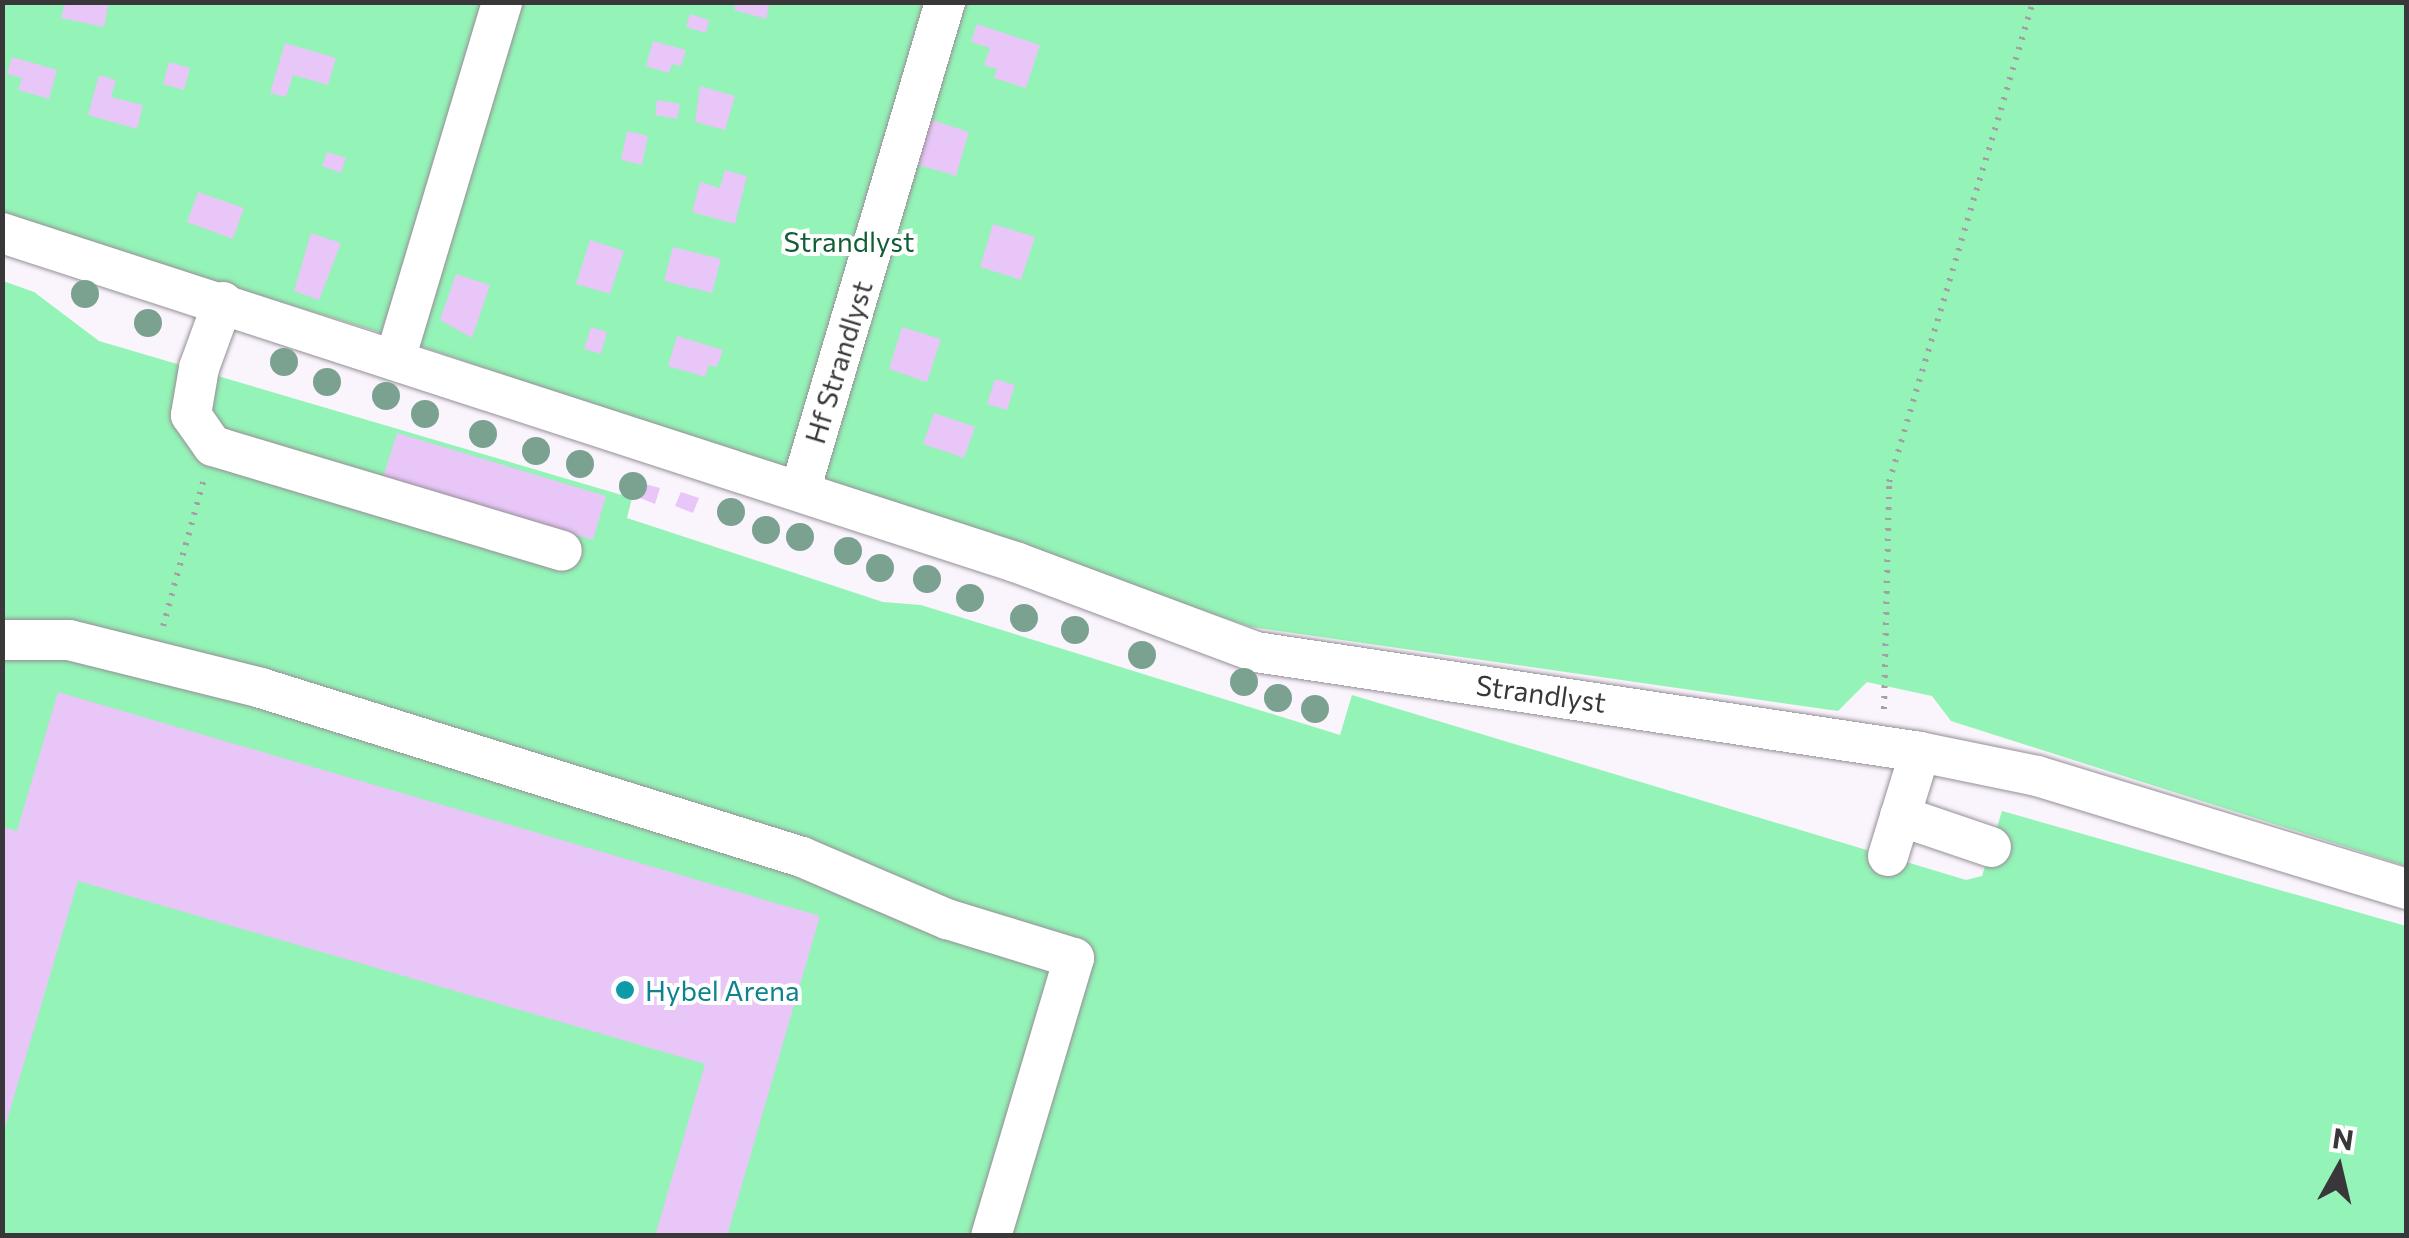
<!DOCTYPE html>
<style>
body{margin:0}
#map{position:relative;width:2409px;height:1238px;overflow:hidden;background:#faf4fd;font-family:Commissioner,sans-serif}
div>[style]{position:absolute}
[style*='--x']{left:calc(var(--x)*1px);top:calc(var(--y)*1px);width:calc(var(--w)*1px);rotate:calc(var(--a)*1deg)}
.green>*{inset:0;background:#94f3b6}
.building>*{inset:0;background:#e8c6f8}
.path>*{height:6px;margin-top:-3px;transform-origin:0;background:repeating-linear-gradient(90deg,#a39fa5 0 2.5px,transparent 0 10.5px)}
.roads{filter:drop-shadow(0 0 2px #958f97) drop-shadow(0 0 2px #958f97)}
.minor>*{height:40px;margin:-20px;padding:0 20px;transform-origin:20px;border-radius:20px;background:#fff}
.trees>*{width:28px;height:28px;margin:-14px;border-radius:50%;background:#7ba190}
.dots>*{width:28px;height:28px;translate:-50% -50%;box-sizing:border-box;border:5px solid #fff;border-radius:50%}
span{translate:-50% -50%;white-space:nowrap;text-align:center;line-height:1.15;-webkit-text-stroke:8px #fff;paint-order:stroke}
.park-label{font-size:28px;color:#135d36}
.street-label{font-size:28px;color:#39373a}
.culture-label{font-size:28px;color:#0d838f}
.left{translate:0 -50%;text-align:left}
.frame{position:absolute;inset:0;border:5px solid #39373a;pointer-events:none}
.north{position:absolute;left:2289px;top:1118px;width:100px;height:100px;-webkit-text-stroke:8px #fff;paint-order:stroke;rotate:8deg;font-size:28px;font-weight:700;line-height:40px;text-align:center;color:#39373a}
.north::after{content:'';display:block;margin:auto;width:35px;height:45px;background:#39373a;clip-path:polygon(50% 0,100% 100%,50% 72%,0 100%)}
</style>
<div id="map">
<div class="green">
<i style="clip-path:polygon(2px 3px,2406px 3px,2406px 866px,1951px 721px,1932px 696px,1867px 682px,1838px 711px,1251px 627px,372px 330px,3px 217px)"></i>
<i style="clip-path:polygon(3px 281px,34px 292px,99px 341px,632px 498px,627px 518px,883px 602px,921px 605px,1340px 735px,1352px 695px,1966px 880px,1982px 876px,2002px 811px,2406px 926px,2406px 1235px,3px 1236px)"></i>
</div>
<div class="building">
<i style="clip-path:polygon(65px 2px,109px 2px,104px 27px,61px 18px)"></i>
<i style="clip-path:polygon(736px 2px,770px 2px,766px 19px,734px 10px)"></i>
<i style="clip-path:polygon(690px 14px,709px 20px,706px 33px,686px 27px)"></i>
<i style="clip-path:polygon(977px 24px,1040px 45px,1026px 88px,994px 78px,997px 69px,984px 65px,990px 48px,971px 42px)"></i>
<i style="clip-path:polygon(653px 41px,686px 50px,681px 66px,672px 64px,669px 73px,646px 66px)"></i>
<i style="clip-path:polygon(285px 43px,336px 58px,328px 85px,293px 75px,286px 97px,270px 93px)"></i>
<i style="clip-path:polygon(12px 57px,57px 70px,49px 99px,18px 90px,22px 78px,7px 74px)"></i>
<i style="clip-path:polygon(169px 62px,190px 68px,184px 90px,163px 84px)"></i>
<i style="clip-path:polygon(99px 75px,116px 80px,111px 97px,143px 105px,137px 129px,88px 115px)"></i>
<i style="clip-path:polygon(700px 86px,735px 96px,725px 130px,695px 122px)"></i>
<i style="clip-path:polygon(657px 100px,680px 104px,677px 119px,655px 115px)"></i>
<i style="clip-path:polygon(929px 119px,969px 132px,956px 176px,915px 164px)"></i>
<i style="clip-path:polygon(627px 131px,648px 136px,642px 165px,621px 160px)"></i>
<i style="clip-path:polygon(327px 152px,346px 158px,341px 173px,322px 166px)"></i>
<i style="clip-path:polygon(725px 170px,747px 176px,735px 224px,692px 212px,700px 182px,720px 188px)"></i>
<i style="clip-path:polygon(198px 192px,244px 208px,233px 239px,187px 222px)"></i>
<i style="clip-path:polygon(993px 224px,1035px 237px,1021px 280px,980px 267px)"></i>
<i style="clip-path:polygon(311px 233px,341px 243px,319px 300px,294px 291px)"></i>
<i style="clip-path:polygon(590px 240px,624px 251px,610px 294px,576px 284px)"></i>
<i style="clip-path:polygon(673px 247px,721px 259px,712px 293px,664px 281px)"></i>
<i style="clip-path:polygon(456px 274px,490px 285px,472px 338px,440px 320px)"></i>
<i style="clip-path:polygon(591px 327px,607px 332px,601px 354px,584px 349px)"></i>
<i style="clip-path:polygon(902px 327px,941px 339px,927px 382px,889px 369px)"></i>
<i style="clip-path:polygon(677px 336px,723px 350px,717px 367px,709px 365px,705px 377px,668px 366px)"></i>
<i style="clip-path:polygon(995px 379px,1015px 385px,1007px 410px,987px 404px)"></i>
<i style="clip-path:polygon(934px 413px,975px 427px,964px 458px,923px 444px)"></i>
<i style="clip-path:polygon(397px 433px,606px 496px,593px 540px,383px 477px)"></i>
<i style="clip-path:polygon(645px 484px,660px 488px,655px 504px,640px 498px)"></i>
<i style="clip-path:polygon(681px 492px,699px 498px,693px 513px,675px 506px)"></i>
<i style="clip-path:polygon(58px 692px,820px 916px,727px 1236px,655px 1236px,705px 1064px,78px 881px,2px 1137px,2px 827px,17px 831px)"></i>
</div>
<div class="path">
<i style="--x:163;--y:626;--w:153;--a:-74.4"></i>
<i style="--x:1884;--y:709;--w:227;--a:-88.7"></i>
<i style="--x:1889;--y:482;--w:501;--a:-73.3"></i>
</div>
<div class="roads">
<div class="minor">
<i style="--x:2;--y:233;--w:1068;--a:17.99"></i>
<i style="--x:1018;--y:563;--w:254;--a:20.5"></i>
<i style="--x:1256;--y:652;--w:671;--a:8.56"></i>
<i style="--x:1920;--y:752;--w:119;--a:11.6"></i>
<i style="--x:2037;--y:776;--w:386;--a:17"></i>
<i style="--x:223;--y:302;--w:70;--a:110"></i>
<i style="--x:199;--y:368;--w:48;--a:99.7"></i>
<i style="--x:191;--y:415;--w:38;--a:55"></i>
<i style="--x:213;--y:446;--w:364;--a:16.7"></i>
<i style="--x:396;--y:356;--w:370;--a:-73.3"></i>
<i style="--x:800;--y:491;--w:510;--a:-73.48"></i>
<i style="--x:2;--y:640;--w:67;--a:0"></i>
<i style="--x:69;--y:640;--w:198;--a:14"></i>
<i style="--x:261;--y:688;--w:567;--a:17.35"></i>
<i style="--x:802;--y:857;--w:158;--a:23.2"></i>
<i style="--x:947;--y:919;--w:133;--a:17.1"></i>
<i style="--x:1074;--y:958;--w:290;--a:106.6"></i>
<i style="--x:1900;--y:816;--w:96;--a:18.8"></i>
<i style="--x:1888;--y:856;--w:109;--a:-72.9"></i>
</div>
</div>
<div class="trees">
<i style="left:85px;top:294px"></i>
<i style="left:148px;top:323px"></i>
<i style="left:284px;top:362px"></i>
<i style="left:327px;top:382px"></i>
<i style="left:386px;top:396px"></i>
<i style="left:425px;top:414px"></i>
<i style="left:483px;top:434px"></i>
<i style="left:536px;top:451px"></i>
<i style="left:580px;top:464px"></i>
<i style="left:633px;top:486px"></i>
<i style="left:731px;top:512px"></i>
<i style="left:766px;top:530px"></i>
<i style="left:800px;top:537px"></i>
<i style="left:848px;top:551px"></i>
<i style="left:880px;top:568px"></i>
<i style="left:927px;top:579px"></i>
<i style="left:970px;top:598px"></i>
<i style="left:1024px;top:618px"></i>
<i style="left:1075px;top:630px"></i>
<i style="left:1142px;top:655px"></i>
<i style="left:1244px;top:682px"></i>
<i style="left:1278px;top:698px"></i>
<i style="left:1315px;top:709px"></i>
</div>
<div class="dots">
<i style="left:625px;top:990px;background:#0f9aa8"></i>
</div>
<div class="park-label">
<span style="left:849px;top:241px">Strandlyst</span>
</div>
<div class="street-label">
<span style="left:838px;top:362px;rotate:-73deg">Hf Strandlyst</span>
<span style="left:1541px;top:693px;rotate:8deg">Strandlyst</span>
</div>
<div class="culture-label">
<span class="left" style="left:645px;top:990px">Hybel Arena</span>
</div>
<div class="frame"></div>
<div class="north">N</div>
</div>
